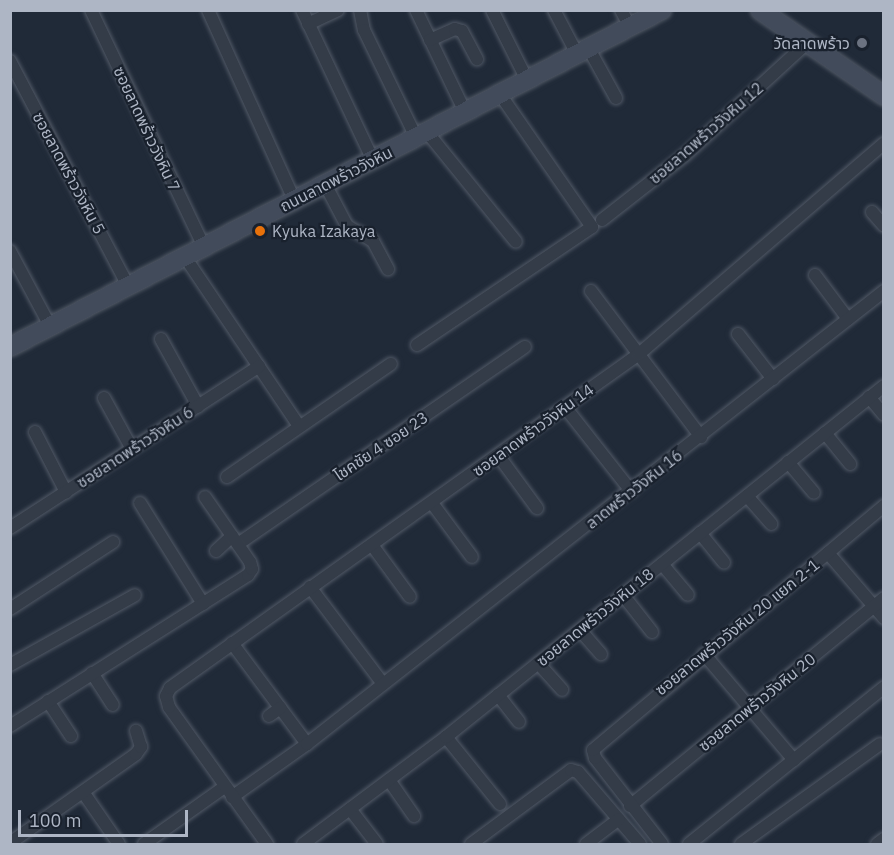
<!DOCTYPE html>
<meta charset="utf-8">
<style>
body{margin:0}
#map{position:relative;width:894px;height:855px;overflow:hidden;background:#202a38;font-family:"IBM Plex Sans","Noto Sans Thai",sans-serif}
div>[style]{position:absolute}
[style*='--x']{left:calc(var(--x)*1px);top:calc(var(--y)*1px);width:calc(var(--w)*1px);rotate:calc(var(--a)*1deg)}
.roads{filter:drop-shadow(0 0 2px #515966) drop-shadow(0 0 2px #515966)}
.minor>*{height:12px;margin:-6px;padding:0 6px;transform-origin:6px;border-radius:6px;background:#343c48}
.secondary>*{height:18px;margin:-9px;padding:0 9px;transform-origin:9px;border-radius:9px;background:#424b5b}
.dots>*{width:16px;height:16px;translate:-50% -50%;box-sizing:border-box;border:3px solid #19212d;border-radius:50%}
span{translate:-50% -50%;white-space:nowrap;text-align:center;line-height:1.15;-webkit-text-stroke:4.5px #19212d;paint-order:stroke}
.poi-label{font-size:16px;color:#aeb6c5}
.right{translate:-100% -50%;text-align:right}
.left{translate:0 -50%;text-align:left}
.street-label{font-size:16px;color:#aeb6c5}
.frame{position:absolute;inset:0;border:12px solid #aeb6c5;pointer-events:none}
.scale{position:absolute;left:18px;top:810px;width:170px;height:27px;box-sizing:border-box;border:3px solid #aeb6c5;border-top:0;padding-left:8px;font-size:18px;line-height:21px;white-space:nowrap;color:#aeb6c5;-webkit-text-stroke:4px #19212d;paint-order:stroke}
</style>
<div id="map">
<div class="roads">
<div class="minor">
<i style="--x:91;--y:10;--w:263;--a:64.5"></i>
<i style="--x:208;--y:10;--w:209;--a:65.6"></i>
<i style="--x:302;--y:10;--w:166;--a:64.7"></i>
<i style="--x:360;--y:10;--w:20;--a:79"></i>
<i style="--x:364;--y:30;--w:119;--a:64.1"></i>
<i style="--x:416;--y:10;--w:113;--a:64.3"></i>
<i style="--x:492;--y:10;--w:78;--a:63.4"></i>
<i style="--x:554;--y:10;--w:50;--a:62.4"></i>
<i style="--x:621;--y:10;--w:19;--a:62"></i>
<i style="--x:308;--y:24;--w:33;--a:-25"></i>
<i style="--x:430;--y:40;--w:27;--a:-24"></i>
<i style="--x:455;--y:29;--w:7;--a:16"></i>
<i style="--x:462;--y:31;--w:32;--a:62"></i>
<i style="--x:589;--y:49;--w:56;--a:61.1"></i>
<i style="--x:10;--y:61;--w:254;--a:62.3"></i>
<i style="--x:427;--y:132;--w:141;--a:51"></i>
<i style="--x:325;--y:184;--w:47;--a:62.4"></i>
<i style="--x:347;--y:226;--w:30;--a:30"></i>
<i style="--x:373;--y:241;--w:32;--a:62"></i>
<i style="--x:872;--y:212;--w:18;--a:49"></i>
<i style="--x:602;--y:220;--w:105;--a:-38.1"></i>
<i style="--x:685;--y:155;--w:166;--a:-42.6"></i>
<i style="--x:10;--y:251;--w:85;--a:61.9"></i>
<i style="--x:185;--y:257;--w:204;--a:56"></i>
<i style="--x:815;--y:275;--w:55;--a:53.1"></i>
<i style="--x:591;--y:291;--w:183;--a:53"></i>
<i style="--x:738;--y:334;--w:57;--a:52.1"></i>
<i style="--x:161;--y:339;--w:77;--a:61.1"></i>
<i style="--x:417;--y:345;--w:211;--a:-34"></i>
<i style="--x:592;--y:227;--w:162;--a:-124.7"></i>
<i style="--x:869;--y:397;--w:23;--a:50"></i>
<i style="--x:104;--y:398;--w:58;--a:61.2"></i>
<i style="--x:565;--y:407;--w:107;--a:51.8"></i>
<i style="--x:35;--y:432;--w:68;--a:62.7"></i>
<i style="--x:825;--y:433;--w:40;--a:51"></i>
<i style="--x:498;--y:455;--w:66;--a:53.7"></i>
<i style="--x:788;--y:462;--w:40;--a:50"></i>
<i style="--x:227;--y:477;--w:199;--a:-34.6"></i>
<i style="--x:747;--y:496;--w:37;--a:49"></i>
<i style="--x:140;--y:503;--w:119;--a:58"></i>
<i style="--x:432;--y:503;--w:67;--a:53.5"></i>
<i style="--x:10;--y:528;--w:297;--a:-33"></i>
<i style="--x:700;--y:533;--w:38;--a:51"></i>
<i style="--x:238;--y:544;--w:348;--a:-34.5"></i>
<i style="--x:372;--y:545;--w:64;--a:53.8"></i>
<i style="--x:216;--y:551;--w:22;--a:-43"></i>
<i style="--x:828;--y:553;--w:86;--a:49.3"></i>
<i style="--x:662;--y:564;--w:40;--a:50"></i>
<i style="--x:310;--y:587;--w:121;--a:53"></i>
<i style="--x:623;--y:595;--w:47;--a:51.9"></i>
<i style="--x:10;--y:609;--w:123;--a:-33"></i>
<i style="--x:580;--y:630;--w:32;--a:49"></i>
<i style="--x:232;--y:643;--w:126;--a:53.4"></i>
<i style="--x:704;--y:654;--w:139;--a:49.7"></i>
<i style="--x:538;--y:663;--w:36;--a:48"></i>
<i style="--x:10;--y:665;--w:143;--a:-29.2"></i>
<i style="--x:92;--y:673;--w:38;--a:57"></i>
<i style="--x:498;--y:695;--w:34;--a:52"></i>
<i style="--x:48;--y:701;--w:42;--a:56.7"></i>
<i style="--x:269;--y:716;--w:14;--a:-36"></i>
<i style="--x:10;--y:726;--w:282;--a:-32.4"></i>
<i style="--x:248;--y:575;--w:7;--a:-56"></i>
<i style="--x:252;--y:569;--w:7;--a:-106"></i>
<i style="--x:250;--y:562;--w:79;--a:-124.7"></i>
<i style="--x:446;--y:737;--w:86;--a:51.1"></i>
<i style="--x:389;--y:780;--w:44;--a:55.2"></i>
<i style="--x:83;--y:792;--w:63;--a:55.3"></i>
<i style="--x:232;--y:797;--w:92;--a:-35.2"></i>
<i style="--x:307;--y:744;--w:734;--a:-38.14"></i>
<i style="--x:630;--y:806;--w:328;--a:-39.3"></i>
<i style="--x:350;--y:809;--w:44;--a:52.4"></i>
<i style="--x:10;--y:843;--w:154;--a:-35.2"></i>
<i style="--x:136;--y:754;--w:9;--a:-54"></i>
<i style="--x:141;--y:747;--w:17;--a:-107"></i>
<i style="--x:144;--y:844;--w:97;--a:-35.3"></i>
<i style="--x:267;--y:844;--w:168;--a:-125.6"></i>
<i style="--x:169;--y:707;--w:11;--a:-105"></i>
<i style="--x:166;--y:696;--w:9;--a:-63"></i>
<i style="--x:170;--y:688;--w:576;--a:-35.46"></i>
<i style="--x:639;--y:354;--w:323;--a:-40.7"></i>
<i style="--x:303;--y:844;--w:179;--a:-36.8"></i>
<i style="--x:446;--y:737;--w:561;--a:-38.71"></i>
<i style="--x:471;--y:844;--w:124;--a:-36.5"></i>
<i style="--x:571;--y:770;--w:7;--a:16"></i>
<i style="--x:578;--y:772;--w:95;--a:49.3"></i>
<i style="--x:586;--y:844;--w:41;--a:-37.1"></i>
<i style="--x:662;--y:844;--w:109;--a:-127.9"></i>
<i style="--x:595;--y:758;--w:8;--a:-104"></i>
<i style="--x:593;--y:750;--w:380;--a:-40"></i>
<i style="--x:689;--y:844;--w:250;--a:-38.8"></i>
<i style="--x:741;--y:844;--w:171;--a:-35.7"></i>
<i style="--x:877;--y:844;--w:9;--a:-36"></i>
</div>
<div class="secondary">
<i style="--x:760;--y:10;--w:151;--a:34.7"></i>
<i style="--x:10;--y:347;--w:734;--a:-27.33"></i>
</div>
</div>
<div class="dots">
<i style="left:862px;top:43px;background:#6b7280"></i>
<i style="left:260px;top:231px;background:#e8710a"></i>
</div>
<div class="poi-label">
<span class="right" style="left:850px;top:43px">วัดลาดพร้าว</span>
<span class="left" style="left:272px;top:231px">Kyuka Izakaya</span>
</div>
<div class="street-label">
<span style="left:147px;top:129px;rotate:65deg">ซอยลาดพร้าววังหิน 7</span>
<span style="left:706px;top:133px;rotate:-41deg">ซอยลาดพร้าววังหิน 12</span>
<span style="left:69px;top:173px;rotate:62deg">ซอยลาดพร้าววังหิน 5</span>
<span style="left:336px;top:179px;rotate:-27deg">ถนนลาดพร้าววังหิน</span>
<span style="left:533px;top:430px;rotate:-36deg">ซอยลาดพร้าววังหิน 14</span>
<span style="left:381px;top:446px;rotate:-34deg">โชคชัย 4 ซอย 23</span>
<span style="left:135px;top:447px;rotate:-33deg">ซอยลาดพร้าววังหิน 6</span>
<span style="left:634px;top:489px;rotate:-38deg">ลาดพร้าววังหิน 16</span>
<span style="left:595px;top:617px;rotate:-39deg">ซอยลาดพร้าววังหิน 18</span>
<span style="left:737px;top:627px;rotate:-39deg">ซอยลาดพร้าววังหิน 20 แยก 2-1</span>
<span style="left:757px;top:702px;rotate:-39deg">ซอยลาดพร้าววังหิน 20</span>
</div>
<div class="frame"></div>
<div class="scale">100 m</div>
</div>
